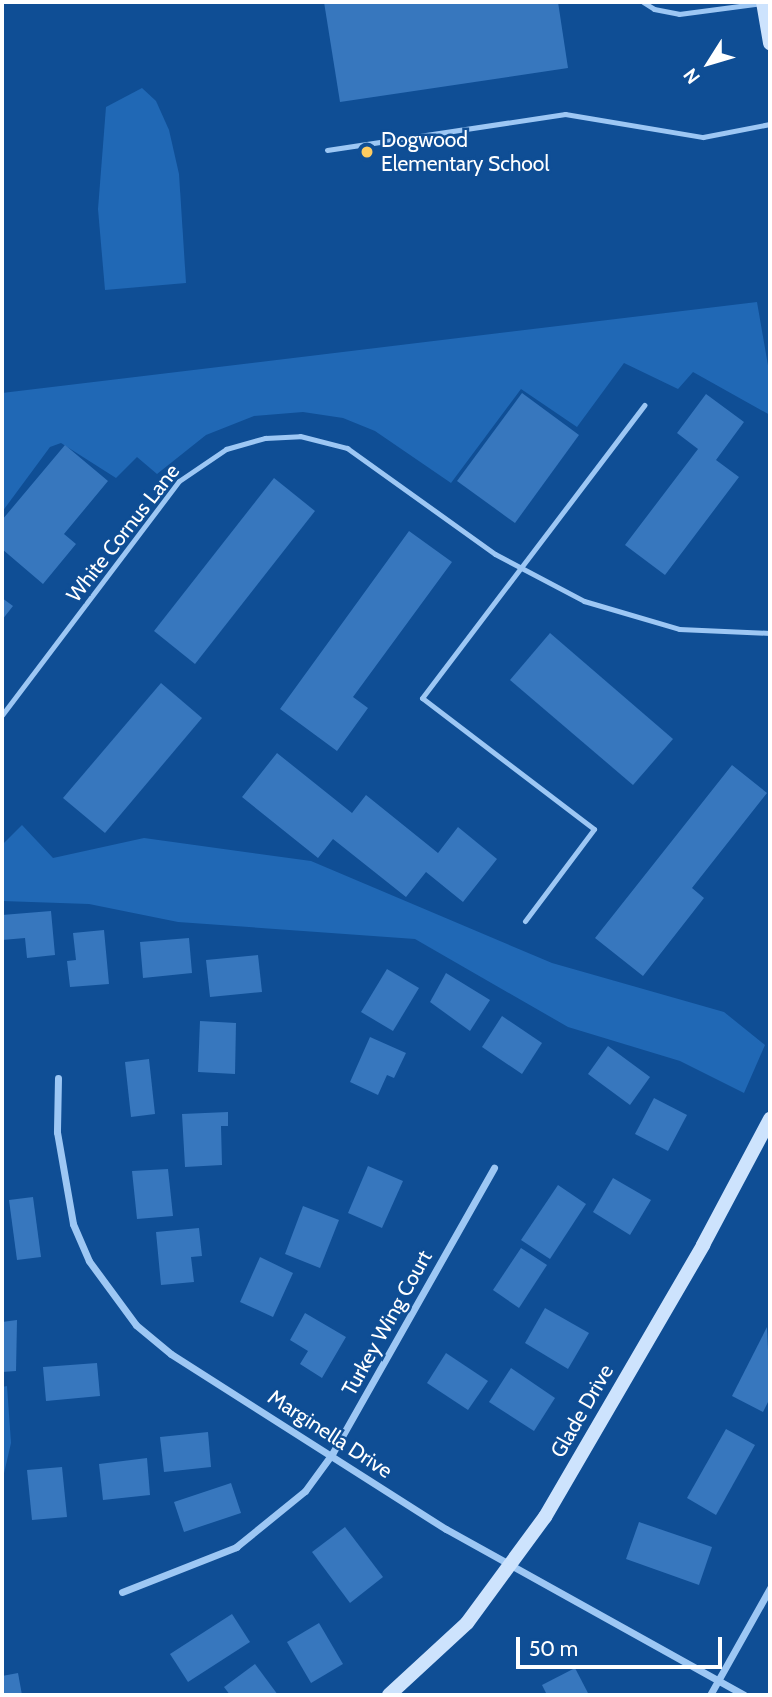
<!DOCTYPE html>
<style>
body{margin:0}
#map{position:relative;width:772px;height:1697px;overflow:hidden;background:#0f4e95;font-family:Cabin,sans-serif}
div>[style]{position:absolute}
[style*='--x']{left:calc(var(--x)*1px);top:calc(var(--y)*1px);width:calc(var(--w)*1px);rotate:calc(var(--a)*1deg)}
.green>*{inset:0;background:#2068b5}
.building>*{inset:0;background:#3777be}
.lane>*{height:5px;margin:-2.5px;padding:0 2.5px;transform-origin:2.5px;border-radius:2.5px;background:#9dc7f4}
.street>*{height:7px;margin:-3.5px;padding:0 3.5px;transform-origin:3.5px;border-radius:3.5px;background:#9dc7f4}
.secondary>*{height:14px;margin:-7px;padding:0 7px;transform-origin:7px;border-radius:7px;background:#cde3fd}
.dots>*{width:19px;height:19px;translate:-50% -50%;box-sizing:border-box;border:4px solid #0f4e95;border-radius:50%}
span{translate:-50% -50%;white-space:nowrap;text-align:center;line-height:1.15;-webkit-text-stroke:5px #0f4e95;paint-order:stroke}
.poi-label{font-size:21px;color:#fff}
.left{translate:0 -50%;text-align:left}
.street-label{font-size:21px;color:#fff}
.frame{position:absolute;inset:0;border:4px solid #fff;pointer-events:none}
.north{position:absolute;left:674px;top:28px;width:70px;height:70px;-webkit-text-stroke:5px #0f4e95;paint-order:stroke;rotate:233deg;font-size:19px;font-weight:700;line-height:28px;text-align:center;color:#fff}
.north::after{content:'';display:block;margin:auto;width:24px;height:32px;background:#fff;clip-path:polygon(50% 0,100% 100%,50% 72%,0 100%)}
.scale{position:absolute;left:516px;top:1637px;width:206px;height:32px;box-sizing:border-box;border:4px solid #fff;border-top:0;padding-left:9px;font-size:21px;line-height:24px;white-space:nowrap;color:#fff;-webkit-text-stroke:5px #0f4e95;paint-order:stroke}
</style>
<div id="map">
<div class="green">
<i style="clip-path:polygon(142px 88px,156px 101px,169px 130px,179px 174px,186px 283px,105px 290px,98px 209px,106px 107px)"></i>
<i style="clip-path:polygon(757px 302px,770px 377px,770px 415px,693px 372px,678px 389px,624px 363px,577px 427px,521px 389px,451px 483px,375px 431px,343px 418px,303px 412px,254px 416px,206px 435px,157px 474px,137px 457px,116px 478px,61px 443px,50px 447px,2px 512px,2px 393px)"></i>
<i style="clip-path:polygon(22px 825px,53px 858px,144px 838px,311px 861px,552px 963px,724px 1012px,765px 1045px,744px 1093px,680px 1061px,568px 1027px,415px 939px,178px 922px,89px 904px,2px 901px,2px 845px)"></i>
<i style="clip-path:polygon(7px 1386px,11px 1443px,2px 1482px,2px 1387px)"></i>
</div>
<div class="building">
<i style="clip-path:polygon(324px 2px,558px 2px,568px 68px,340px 102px)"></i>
<i style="clip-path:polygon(522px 393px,579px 435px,515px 523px,457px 481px)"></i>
<i style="clip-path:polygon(706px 394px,744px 422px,716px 460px,739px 477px,665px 575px,625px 545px,698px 449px,677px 433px)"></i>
<i style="clip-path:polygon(65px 445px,108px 481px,64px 534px,76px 544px,43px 584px,2px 549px,2px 520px)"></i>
<i style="clip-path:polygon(274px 478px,315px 511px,195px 664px,154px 631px)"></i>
<i style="clip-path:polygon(409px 531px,452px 562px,353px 697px,368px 708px,337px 751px,280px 709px)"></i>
<i style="clip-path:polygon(2px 598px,13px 606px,2px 620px)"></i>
<i style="clip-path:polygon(550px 633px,673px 739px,633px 785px,510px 680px)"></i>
<i style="clip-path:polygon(161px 683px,202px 718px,105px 833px,63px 798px)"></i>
<i style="clip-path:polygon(277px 753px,352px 813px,366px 795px,438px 853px,458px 827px,497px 859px,463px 902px,426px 872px,406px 897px,333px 839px,318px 858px,242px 797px)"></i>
<i style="clip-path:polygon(732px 765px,767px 793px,692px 888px,704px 898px,643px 976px,595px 938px)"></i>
<i style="clip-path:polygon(51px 911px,55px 955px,27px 958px,25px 938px,2px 940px,2px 915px)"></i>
<i style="clip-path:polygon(104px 930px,109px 984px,70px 987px,67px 961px,76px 960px,73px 933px)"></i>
<i style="clip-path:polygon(189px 938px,192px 973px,143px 978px,140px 942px)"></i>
<i style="clip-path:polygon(258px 955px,262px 992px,210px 997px,206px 960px)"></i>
<i style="clip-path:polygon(387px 969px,419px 988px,393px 1031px,361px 1012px)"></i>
<i style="clip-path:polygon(446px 973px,490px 1000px,470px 1031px,430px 1002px)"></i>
<i style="clip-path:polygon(502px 1016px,542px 1043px,522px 1074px,482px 1047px)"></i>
<i style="clip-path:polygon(200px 1021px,236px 1023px,235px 1074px,198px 1072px)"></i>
<i style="clip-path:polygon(370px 1037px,406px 1053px,394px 1078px,387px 1075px,378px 1095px,350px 1082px)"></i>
<i style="clip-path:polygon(608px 1046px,650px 1077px,630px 1105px,588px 1074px)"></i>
<i style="clip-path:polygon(149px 1059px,155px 1114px,131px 1117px,125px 1062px)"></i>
<i style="clip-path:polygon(654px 1098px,687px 1115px,668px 1151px,635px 1134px)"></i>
<i style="clip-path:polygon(228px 1112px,228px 1126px,221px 1126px,222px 1165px,185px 1167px,182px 1114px)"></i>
<i style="clip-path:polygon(368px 1166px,403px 1181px,382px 1228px,348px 1213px)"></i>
<i style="clip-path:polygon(168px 1169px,173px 1216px,137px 1219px,132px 1171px)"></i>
<i style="clip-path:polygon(613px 1178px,651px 1200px,630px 1235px,593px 1212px)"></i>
<i style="clip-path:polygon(558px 1185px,586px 1204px,550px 1259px,521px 1240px)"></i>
<i style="clip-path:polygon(33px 1197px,41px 1257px,17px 1260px,9px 1200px)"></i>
<i style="clip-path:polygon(303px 1206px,339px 1220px,320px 1268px,285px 1254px)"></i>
<i style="clip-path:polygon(199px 1228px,202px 1256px,191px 1257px,194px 1282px,161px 1285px,156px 1232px)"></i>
<i style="clip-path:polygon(521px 1248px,547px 1265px,519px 1308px,493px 1290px)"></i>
<i style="clip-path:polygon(260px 1257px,293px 1273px,273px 1317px,240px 1302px)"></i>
<i style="clip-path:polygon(545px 1308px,589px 1333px,568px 1369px,525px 1343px)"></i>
<i style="clip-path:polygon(305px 1313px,346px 1337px,322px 1378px,300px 1364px,308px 1351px,290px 1340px)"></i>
<i style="clip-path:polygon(17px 1320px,16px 1371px,2px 1372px,2px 1322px)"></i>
<i style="clip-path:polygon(767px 1327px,770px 1398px,763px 1412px,732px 1396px)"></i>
<i style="clip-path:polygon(446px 1353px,488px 1381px,468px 1410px,427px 1383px)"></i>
<i style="clip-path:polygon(97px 1363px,100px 1396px,46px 1401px,43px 1367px)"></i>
<i style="clip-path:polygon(511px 1368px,555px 1398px,534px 1431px,489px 1402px)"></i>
<i style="clip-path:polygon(726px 1429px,755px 1445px,716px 1515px,687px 1498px)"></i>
<i style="clip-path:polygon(208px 1432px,211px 1467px,164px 1472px,160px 1437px)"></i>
<i style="clip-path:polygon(147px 1458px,150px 1495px,103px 1500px,99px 1464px)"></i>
<i style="clip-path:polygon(62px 1467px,67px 1517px,32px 1520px,27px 1470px)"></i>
<i style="clip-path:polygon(231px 1483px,241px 1513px,184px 1532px,174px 1502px)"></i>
<i style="clip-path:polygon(639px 1522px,712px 1547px,699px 1585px,626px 1559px)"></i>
<i style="clip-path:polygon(345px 1527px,383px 1577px,350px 1603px,312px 1552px)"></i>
<i style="clip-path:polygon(232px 1614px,250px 1642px,188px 1682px,170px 1654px)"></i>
<i style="clip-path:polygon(319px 1623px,343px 1664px,311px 1683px,287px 1642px)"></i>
<i style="clip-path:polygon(255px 1664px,278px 1695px,230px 1695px,224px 1687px)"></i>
<i style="clip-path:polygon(575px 1668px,589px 1695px,547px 1695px,542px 1685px)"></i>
<i style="clip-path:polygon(18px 1673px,22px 1695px,2px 1695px,2px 1676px)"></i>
</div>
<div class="lane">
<i style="--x:643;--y:2;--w:13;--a:32"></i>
<i style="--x:654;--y:9;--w:25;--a:11"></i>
<i style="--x:679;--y:14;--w:84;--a:-7.5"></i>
<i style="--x:327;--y:150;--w:241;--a:-8.6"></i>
<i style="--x:565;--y:114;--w:140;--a:9.5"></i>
<i style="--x:703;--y:137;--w:68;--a:-11"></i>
<i style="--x:2;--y:715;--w:293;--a:-52.9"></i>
<i style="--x:179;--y:481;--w:57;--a:-34.2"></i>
<i style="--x:226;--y:449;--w:41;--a:-15.8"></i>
<i style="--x:265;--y:438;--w:35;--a:-3"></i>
<i style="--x:300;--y:436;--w:49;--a:14.3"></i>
<i style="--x:347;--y:448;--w:182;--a:35.6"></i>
<i style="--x:495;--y:554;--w:101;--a:27.8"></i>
<i style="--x:584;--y:601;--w:99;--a:16.4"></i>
<i style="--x:679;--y:629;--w:91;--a:2.5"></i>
<i style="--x:525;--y:921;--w:115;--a:-53.1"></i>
<i style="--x:594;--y:829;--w:216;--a:-142.7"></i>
<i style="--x:422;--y:698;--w:368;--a:-52.8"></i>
</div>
<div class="street">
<i style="--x:58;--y:1078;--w:54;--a:91.1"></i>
<i style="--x:57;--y:1132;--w:93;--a:80.1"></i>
<i style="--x:73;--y:1224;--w:40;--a:66.6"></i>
<i style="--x:89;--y:1261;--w:79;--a:53.7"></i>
<i style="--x:136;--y:1325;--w:45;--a:39.6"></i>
<i style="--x:171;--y:1354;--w:326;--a:32.5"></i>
<i style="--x:446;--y:1529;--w:341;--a:29.1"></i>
<i style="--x:122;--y:1592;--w:123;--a:-21.5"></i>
<i style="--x:236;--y:1547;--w:89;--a:-39.1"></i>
<i style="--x:305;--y:1491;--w:46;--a:-53.9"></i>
<i style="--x:332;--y:1454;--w:329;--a:-60.5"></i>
<i style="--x:710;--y:1695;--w:123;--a:-60.7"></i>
</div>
<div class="secondary">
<i style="--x:763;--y:2;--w:42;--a:80.3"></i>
<i style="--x:389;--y:1695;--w:106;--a:-42.7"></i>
<i style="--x:467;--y:1623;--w:132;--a:-53.7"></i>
<i style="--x:545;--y:1517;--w:315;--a:-59.8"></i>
<i style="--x:703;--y:1245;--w:143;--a:-62"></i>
</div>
<div class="dots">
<i style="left:367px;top:152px;background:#ffcc60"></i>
</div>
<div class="poi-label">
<span class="left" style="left:381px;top:152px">Dogwood<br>Elementary School</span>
</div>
<div class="street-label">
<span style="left:123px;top:533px;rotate:-52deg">White Cornus Lane</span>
<span style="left:387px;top:1323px;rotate:-61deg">Turkey Wing Court</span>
<span style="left:582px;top:1411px;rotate:-60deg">Glade Drive</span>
<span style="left:330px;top:1434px;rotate:33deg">Marginella Drive</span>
</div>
<div class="frame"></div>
<div class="north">N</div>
<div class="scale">50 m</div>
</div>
